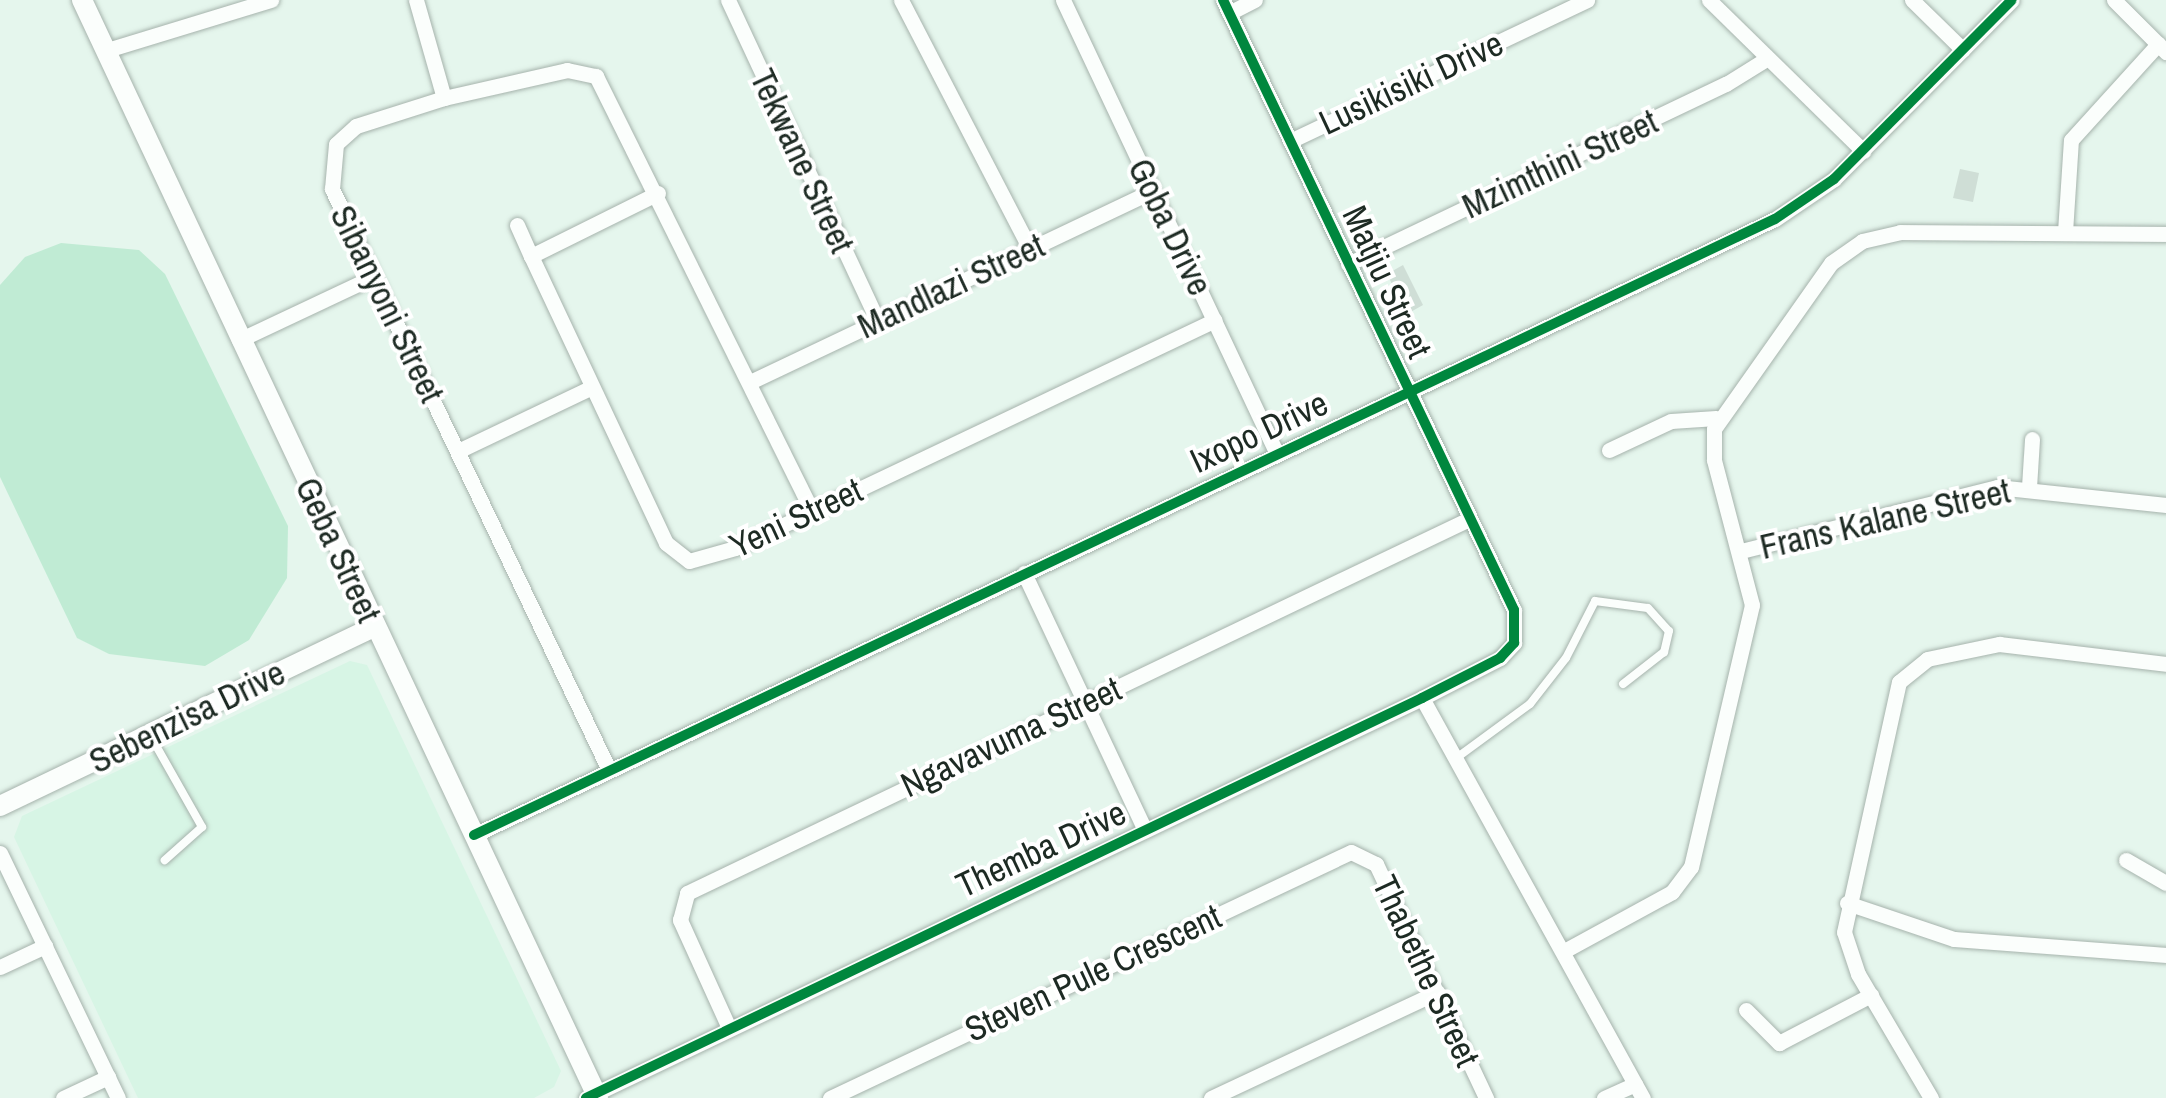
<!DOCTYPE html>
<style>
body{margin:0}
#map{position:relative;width:2166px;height:1098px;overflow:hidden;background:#e5f6ed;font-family:"Archivo Narrow",sans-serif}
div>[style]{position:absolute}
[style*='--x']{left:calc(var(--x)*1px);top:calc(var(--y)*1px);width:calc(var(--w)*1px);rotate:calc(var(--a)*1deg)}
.built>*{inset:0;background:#d7f5e5}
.green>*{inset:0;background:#c0ebd4}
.building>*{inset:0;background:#cfded6}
.roads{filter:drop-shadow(0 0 2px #a6b3ac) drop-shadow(0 0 2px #a6b3ac)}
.service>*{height:8px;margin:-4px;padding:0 4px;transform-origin:4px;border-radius:4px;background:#fbfefc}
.minor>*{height:15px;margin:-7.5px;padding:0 7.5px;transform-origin:7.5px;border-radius:7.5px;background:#fbfefc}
.tertiary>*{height:20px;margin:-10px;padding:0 10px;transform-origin:10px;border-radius:10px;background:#fbfefc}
.cycleway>*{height:10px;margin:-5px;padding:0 5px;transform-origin:5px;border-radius:5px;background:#00873e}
span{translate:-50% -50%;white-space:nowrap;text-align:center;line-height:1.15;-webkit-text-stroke:8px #fff;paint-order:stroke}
.street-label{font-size:35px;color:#1d2a23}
</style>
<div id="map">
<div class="built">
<i style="clip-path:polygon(350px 661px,367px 665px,561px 1071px,554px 1087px,534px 1098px,138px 1098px,14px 837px,22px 816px)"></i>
</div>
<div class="green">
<i style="clip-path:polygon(61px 243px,139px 250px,165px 274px,288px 526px,287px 578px,249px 640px,205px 666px,109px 654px,77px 638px,0 477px,0 285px,25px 257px)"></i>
</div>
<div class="building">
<i style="clip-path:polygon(1960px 169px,1979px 173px,1973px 202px,1953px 198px)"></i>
<i style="clip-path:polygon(1403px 265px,1423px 305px,1407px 314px,1387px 274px)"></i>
</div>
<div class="roads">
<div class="service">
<i style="--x:150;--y:735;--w:106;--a:60.5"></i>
<i style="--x:202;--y:827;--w:50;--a:138.3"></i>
<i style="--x:1455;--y:759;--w:93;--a:-36.3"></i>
<i style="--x:1530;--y:704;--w:58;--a:-52"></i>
<i style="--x:1566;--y:658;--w:64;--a:-63"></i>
<i style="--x:1595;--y:601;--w:53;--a:7.5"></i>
<i style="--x:1648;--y:608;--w:31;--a:48"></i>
<i style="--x:1669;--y:631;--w:22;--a:103"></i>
<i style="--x:1664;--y:652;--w:52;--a:142"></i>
</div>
<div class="minor">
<i style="--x:416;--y:0;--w:102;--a:74.1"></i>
<i style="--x:728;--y:0;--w:354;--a:65"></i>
<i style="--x:901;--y:0;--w:280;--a:62.6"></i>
<i style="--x:1063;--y:0;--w:502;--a:64.76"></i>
<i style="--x:1709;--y:0;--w:216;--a:44.4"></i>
<i style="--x:1912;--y:0;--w:71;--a:44.4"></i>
<i style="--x:2114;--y:0;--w:74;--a:45"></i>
<i style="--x:1229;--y:13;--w:29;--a:-27"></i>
<i style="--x:104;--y:51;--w:175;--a:-17"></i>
<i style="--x:1290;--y:141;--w:329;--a:-25.4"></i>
<i style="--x:658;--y:193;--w:142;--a:153.6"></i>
<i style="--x:531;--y:256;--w:317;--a:64.8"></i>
<i style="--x:666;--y:543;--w:29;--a:38"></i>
<i style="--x:689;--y:561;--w:48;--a:-15.8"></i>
<i style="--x:735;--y:548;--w:531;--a:-25.41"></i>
<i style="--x:517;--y:225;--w:34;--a:66"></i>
<i style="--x:2065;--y:232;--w:92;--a:-86.3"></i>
<i style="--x:2071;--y:140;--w:130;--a:-47.8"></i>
<i style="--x:1348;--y:264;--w:419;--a:-25.5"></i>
<i style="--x:1726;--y:84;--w:49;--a:-31.8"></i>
<i style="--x:239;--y:340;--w:148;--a:-25.2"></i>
<i style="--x:750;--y:382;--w:445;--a:-25.4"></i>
<i style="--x:1609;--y:450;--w:68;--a:-25.1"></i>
<i style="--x:1671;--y:421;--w:45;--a:-3.8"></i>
<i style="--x:458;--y:451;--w:144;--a:-25.5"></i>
<i style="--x:2029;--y:487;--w:48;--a:-86.4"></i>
<i style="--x:1741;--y:551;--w:264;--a:-14"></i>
<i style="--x:1997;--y:487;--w:170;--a:6.1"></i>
<i style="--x:1024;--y:573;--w:284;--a:64.8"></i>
<i style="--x:1422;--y:698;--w:457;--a:61.1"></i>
<i style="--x:609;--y:770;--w:644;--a:-115.49"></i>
<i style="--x:332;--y:189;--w:45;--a:-84.9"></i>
<i style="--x:336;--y:144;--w:27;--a:-42"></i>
<i style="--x:356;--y:126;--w:92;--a:-17.7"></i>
<i style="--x:444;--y:98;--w:126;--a:-12.8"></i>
<i style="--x:567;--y:70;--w:30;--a:12"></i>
<i style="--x:596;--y:76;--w:484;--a:63.6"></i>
<i style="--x:474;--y:835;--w:1439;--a:-25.34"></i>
<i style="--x:1775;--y:219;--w:71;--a:-34.1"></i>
<i style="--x:1834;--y:179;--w:252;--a:-45.2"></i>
<i style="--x:0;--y:853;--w:272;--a:64.3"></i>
<i style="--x:2126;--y:860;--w:46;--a:29.9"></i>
<i style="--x:1847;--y:903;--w:113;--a:18.6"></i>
<i style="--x:1954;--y:939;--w:213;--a:4.3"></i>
<i style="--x:1564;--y:951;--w:123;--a:-28.6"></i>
<i style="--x:1672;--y:892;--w:31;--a:-53"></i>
<i style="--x:1691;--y:867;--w:269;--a:-76.9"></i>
<i style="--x:1752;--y:605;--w:150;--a:-104.7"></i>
<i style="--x:1714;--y:460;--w:31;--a:-90"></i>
<i style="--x:1714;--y:429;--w:203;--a:-54.8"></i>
<i style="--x:1831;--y:263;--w:38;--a:-35"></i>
<i style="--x:1862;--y:241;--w:39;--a:-13"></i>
<i style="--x:1900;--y:232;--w:266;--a:0.4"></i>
<i style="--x:0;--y:967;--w:50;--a:-25"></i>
<i style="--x:1746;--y:1010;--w:47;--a:45"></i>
<i style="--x:1779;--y:1043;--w:104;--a:-27.6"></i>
<i style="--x:729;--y:1028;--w:119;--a:-114.4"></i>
<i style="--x:680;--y:920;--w:28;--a:-75"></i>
<i style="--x:687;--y:893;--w:867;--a:-25.56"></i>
<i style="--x:63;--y:1098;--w:50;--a:-25"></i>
<i style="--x:586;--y:1098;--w:927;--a:-25.57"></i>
<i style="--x:1422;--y:698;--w:88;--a:-27.1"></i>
<i style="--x:1500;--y:658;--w:21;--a:-47"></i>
<i style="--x:1514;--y:643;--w:33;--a:-90"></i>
<i style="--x:1514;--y:610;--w:676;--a:-115.5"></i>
<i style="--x:830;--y:1098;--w:576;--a:-25.28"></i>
<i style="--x:1351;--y:852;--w:28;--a:26"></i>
<i style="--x:1376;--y:864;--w:259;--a:64.8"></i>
<i style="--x:1211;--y:1098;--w:250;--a:-25.1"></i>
<i style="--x:1604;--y:1098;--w:34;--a:-24"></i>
<i style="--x:1931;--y:1098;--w:144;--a:-120.5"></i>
<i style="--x:1858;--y:974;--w:44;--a:-108.4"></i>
<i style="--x:1844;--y:932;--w:256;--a:-77.6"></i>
<i style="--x:1899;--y:682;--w:36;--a:-39"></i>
<i style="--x:1927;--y:659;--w:74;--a:-11.8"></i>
<i style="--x:1999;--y:644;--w:168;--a:6.8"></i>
</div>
<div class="tertiary">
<i style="--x:82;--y:0;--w:1213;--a:64.83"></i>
<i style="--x:0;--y:806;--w:415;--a:-25.6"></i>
</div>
</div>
<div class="cycleway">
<i style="--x:474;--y:835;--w:1439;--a:-25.34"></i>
<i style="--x:1775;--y:219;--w:71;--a:-34.1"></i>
<i style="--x:1834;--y:179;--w:252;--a:-45.2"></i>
<i style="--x:586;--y:1098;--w:927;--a:-25.57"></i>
<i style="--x:1422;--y:698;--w:88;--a:-27.1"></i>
<i style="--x:1500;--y:658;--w:21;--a:-47"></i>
<i style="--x:1514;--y:643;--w:33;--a:-90"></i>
<i style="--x:1514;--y:610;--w:676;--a:-115.5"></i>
</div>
<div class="street-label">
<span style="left:1411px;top:83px;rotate:-25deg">Lusikisiki Drive</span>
<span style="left:802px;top:161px;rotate:65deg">Tekwane Street</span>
<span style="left:1560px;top:164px;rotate:-25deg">Mzimthini Street</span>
<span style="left:1170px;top:227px;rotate:64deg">Goba Drive</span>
<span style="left:1387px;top:282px;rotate:65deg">Matjiu Street</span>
<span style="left:951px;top:286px;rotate:-25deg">Mandlazi Street</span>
<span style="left:387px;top:304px;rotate:64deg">Sibanyoni Street</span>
<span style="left:1259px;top:432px;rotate:-25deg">Ixopo Drive</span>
<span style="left:796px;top:518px;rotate:-25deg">Yeni Street</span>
<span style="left:1885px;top:519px;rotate:-13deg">Frans Kalane Street</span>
<span style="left:338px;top:550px;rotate:65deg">Geba Street</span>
<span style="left:187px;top:717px;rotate:-26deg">Sebenzisa Drive</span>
<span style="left:1011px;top:737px;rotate:-25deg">Ngavavuma Street</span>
<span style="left:1041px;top:849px;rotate:-25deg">Themba Drive</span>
<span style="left:1426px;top:971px;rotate:65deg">Thabethe Street</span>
<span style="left:1093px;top:973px;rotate:-25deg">Steven Pule Crescent</span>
</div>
</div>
